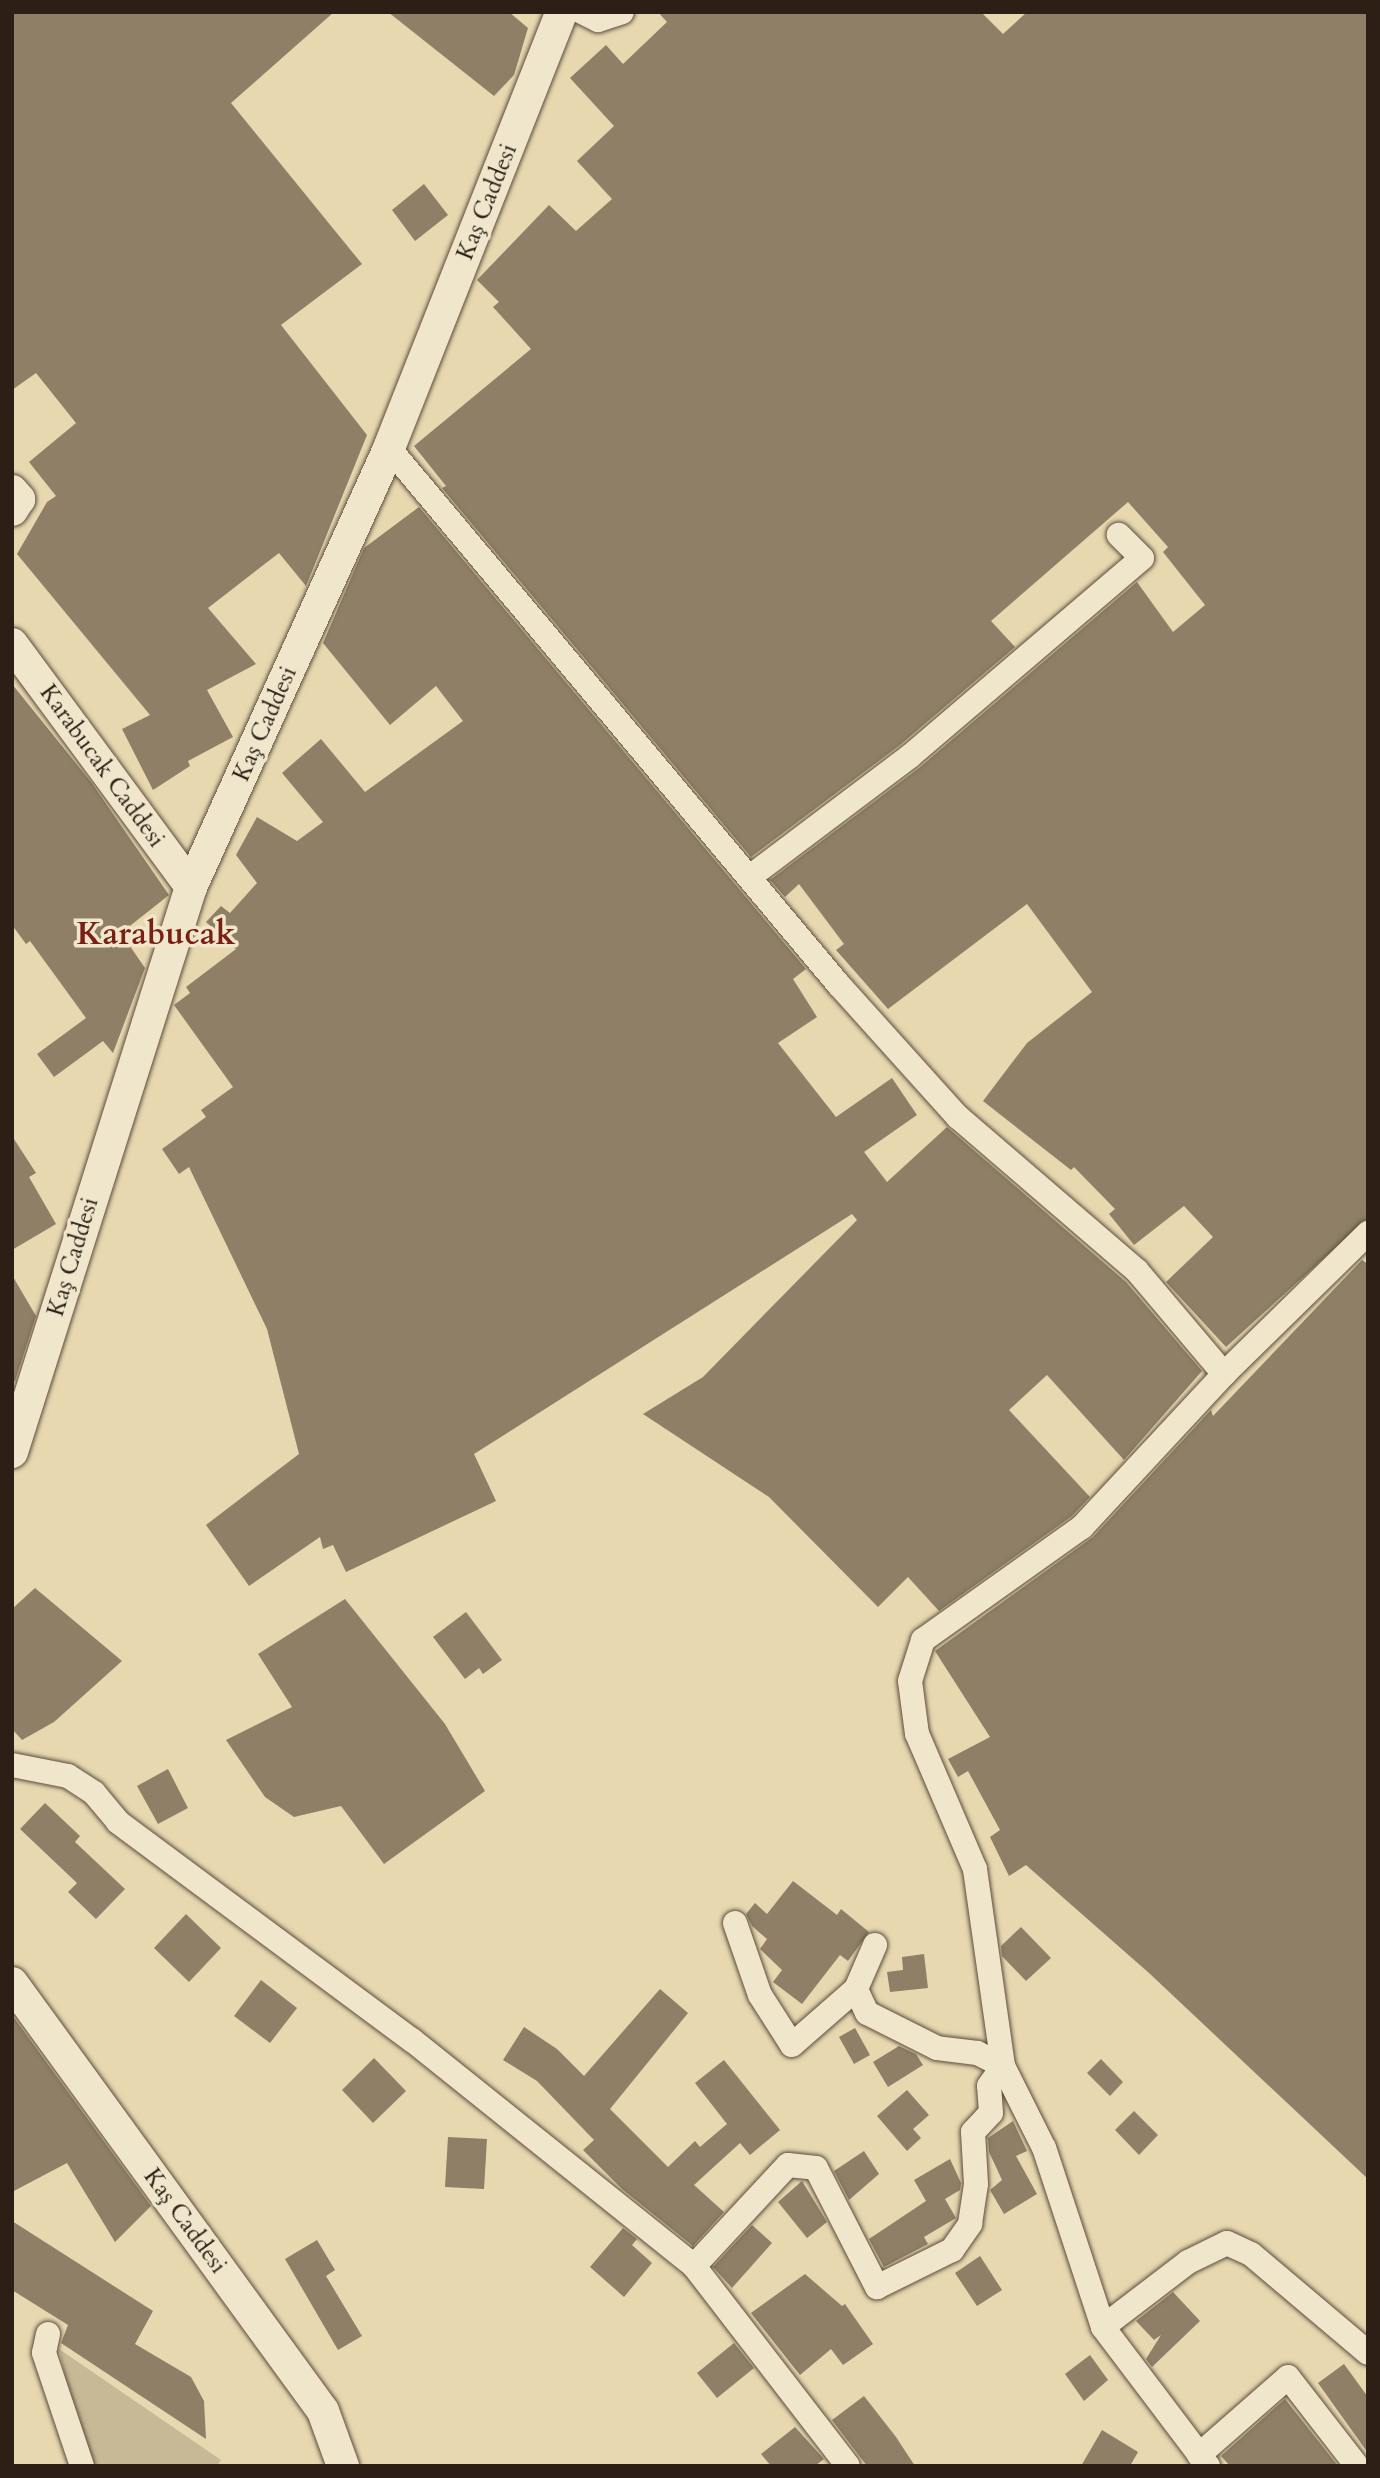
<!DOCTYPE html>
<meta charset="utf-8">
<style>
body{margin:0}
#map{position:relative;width:1380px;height:2478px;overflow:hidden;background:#e7d8b0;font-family:Cardo,serif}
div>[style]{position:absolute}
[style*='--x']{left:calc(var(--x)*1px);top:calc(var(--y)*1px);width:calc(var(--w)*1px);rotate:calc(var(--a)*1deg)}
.green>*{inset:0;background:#c7b896}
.building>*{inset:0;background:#8e7f66}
.roads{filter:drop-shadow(0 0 2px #5c4c3c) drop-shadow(0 0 2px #5c4c3c)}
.minor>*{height:24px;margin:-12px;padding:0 12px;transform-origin:12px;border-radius:12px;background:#efe6cc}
.tertiary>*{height:32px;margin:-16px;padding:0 16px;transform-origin:16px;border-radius:16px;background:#efe6cc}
span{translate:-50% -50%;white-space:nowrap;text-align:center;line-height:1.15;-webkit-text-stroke:7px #efe6cc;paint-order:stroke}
.street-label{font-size:24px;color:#2d1e16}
.district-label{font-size:32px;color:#7a1f14;font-weight:700}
.frame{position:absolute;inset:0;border:14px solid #2d1e16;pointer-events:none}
</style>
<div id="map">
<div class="green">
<i style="clip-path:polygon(59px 2349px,221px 2460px,217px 2466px,86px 2466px)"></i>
</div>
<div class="building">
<i style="clip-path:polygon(12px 12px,334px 12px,231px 103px,362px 264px,281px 325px,367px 435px,306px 586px,279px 553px,208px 608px,256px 664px,207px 690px,233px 737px,188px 761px,190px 766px,153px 790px,122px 729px,150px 715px,17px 554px,47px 502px,56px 496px,29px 462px,76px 423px,36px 373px,12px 390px)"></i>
<i style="clip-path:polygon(388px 12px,509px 12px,528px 28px,514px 75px,494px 96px)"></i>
<i style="clip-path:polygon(658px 12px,981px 12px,1003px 34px,1027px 12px,1368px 12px,1368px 1218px,1226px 1347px,1166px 1282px,1213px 1237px,1184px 1206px,1134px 1245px,1109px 1214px,1115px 1209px,1074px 1167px,1071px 1170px,983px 1101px,1027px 1043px,1092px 992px,1027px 904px,888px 1009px,836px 950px,844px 944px,799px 884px,785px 897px,770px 880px,919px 768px,1137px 582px,1173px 632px,1205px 605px,1163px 552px,1168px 547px,1128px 502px,991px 621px,1015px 647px,900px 745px,751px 857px,442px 488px,446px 486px,414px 446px,531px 349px,493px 307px,499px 302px,477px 280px,549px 205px,576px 231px,612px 199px,577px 161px,614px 126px,570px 78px,606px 45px,623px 64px,667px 22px)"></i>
<i style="clip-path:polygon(424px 184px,448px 215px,415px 241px,392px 210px)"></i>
<i style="clip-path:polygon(419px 507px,806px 969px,793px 979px,817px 1017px,778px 1043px,836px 1117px,892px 1078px,917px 1115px,864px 1152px,887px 1182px,947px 1127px,1126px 1282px,1202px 1371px,1124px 1460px,1047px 1375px,1009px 1410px,1090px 1497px,1072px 1516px,939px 1611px,908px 1577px,878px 1607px,769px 1497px,643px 1414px,703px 1377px,857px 1220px,852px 1214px,474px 1454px,496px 1501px,346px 1572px,333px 1545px,323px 1549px,320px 1537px,249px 1586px,206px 1525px,299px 1454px,267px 1329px,189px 1167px,179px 1174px,162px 1149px,206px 1117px,201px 1110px,233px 1087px,174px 1005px,190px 993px,186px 987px,236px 949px,206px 922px,221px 906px,230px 913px,257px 883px,236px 855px,257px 817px,297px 841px,323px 822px,282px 773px,321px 739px,365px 792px,463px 721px,436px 686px,390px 725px,323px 643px,364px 548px)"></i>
<i style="clip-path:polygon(12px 684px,91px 782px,169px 895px,121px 933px,145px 968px,113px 1053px,103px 1041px,54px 1077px,37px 1054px,86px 1018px,30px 941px,26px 944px,12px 925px)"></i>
<i style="clip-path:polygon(12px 1136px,36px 1173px,29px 1177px,56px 1224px,12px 1250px)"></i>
<i style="clip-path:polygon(1362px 1260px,1368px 1264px,1368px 2179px,1149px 1973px,1026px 1865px,1009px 1876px,990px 1837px,1000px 1830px,968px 1771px,958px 1777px,948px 1759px,990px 1737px,935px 1651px,1093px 1537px,1211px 1410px,1213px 1416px)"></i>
<i style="clip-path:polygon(12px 1275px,36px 1316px,15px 1381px,12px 1381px)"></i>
<i style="clip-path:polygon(35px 1588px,122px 1661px,54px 1722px,22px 1740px,12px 1729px,12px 1609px)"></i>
<i style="clip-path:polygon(345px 1599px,445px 1724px,485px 1791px,384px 1864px,341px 1806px,294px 1817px,265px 1797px,226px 1740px,292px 1707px,258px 1654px)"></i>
<i style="clip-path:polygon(466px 1612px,502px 1660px,483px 1674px,479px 1668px,465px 1679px,433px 1637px)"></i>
<i style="clip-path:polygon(168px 1769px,188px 1808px,158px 1824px,137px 1786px)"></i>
<i style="clip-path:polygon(45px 1803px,80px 1836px,75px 1842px,125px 1889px,96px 1919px,68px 1892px,77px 1883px,20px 1829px)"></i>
<i style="clip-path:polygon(793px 1881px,837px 1915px,841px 1909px,869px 1932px,848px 1961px,840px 1955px,802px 2004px,773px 1982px,782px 1970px,760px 1949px,767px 1939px,752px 1926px,746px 1914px,755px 1903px,767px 1914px)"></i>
<i style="clip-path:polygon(186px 1914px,221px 1948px,189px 1982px,154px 1948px)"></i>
<i style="clip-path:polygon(1021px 1927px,1051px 1958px,1026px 1981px,1002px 1956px,1001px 1946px)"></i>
<i style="clip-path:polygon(924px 1954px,928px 1988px,890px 1992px,887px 1972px,903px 1970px,902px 1957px)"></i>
<i style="clip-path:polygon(261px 1980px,297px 2008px,270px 2043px,234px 2016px)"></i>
<i style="clip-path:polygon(660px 1989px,688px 2013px,610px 2109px,668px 2167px,695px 2141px,700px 2147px,727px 2124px,695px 2083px,724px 2060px,780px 2130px,750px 2155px,740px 2143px,694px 2185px,724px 2212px,693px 2246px,622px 2189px,583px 2150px,594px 2140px,537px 2081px,503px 2060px,524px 2027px,557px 2049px,584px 2076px)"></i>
<i style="clip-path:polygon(12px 2015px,151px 2206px,115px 2242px,67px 2163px,12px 2192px)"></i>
<i style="clip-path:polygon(855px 2028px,870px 2055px,854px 2064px,839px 2037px)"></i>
<i style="clip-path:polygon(899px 2046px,916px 2054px,923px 2065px,888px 2087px,873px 2062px)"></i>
<i style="clip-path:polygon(374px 2058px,406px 2091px,373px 2123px,342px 2090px)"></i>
<i style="clip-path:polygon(1101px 2059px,1123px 2082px,1110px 2096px,1087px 2073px)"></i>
<i style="clip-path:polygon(907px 2090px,929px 2115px,913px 2129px,921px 2138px,907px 2151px,877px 2116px)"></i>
<i style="clip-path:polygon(1134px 2111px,1158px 2135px,1139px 2155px,1115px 2130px)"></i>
<i style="clip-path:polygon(1013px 2121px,1027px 2151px,1016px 2156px,1037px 2194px,1004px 2214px,990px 2190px,1002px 2180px,989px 2152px,988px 2138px)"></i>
<i style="clip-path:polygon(448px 2137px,487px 2139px,484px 2189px,445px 2187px)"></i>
<i style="clip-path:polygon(864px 2151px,879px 2174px,849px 2200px,834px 2171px)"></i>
<i style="clip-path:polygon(950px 2159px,961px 2183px,960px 2190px,945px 2199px,956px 2218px,924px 2237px,928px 2244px,884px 2267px,869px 2239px,926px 2201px,914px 2180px)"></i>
<i style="clip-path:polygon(802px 2181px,827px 2222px,807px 2238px,778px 2202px)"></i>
<i style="clip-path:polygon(12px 2221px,153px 2311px,135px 2344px,191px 2377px,204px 2401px,206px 2439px,61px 2343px,68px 2325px,12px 2290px)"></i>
<i style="clip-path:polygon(752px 2225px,772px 2243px,732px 2288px,713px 2267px)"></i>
<i style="clip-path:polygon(623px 2228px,637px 2239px,632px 2245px,652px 2263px,624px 2297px,590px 2267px)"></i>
<i style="clip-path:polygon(317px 2240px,335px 2270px,326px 2276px,362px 2336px,338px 2350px,285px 2259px)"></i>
<i style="clip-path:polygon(980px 2256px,1002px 2290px,977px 2306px,955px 2273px)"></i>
<i style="clip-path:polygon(805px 2274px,842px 2306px,845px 2304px,873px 2344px,843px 2365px,831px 2349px,800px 2375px,751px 2313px)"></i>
<i style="clip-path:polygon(1173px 2292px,1200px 2321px,1152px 2367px,1146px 2359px,1161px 2335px,1154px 2340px,1136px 2321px)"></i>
<i style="clip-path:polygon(734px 2343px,754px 2368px,717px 2398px,697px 2373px)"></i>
<i style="clip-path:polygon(1090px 2355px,1108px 2380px,1084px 2401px,1065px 2374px)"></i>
<i style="clip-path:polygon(1344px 2364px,1368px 2397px,1368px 2453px,1318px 2383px)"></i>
<i style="clip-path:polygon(864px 2396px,896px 2437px,915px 2466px,867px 2466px,832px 2420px)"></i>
<i style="clip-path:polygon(1285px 2399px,1338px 2466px,1230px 2466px,1221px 2456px)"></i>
<i style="clip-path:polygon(795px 2427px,824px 2459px,815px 2466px,771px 2466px,761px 2454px)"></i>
<i style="clip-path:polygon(1102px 2430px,1138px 2452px,1130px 2466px,1081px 2466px)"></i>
</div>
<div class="roads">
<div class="minor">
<i style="--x:582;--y:12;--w:18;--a:27"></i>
<i style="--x:598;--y:20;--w:25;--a:-18"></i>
<i style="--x:389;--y:448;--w:701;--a:50.04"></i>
<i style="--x:839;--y:985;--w:178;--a:48"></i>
<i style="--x:958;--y:1117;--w:236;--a:40.7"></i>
<i style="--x:1137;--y:1271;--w:135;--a:49.8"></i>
<i style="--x:751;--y:876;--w:198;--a:-37"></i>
<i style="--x:909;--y:757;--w:306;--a:-40.5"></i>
<i style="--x:1142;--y:558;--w:33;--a:-135"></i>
<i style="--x:12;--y:1765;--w:57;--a:11.1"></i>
<i style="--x:68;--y:1776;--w:31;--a:33"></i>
<i style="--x:94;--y:1793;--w:38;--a:50"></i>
<i style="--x:118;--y:1822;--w:366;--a:36.6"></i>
<i style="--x:412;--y:2040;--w:361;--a:38.7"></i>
<i style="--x:694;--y:2266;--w:252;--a:52.4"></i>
<i style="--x:735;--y:1923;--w:76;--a:70.9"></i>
<i style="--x:760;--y:1995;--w:59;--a:57.4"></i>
<i style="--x:792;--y:2045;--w:85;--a:-41.2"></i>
<i style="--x:694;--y:2266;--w:138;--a:-47.1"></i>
<i style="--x:788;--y:2165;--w:28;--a:6"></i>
<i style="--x:816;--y:2168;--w:134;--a:62.9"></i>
<i style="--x:877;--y:2287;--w:84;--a:-26.3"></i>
<i style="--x:952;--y:2250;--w:32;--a:-55"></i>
<i style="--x:970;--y:2224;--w:40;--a:-81.5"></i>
<i style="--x:976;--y:2184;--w:52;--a:-93.3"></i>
<i style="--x:973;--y:2132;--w:26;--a:-47"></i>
<i style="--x:991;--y:2113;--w:27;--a:-94"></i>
<i style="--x:989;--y:2086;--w:24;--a:-55"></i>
<i style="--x:1003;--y:2066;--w:29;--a:-153"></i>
<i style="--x:977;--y:2053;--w:40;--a:-172.9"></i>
<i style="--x:937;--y:2048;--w:78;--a:-153.4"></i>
<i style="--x:867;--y:2013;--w:26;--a:-115"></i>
<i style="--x:856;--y:1989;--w:48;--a:-66.6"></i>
<i style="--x:1103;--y:2327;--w:107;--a:-37.4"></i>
<i style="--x:1188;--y:2262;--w:43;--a:-26"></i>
<i style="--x:1227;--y:2243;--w:26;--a:25"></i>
<i style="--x:1251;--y:2254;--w:153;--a:40.2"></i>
<i style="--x:48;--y:2334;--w:19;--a:102"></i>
<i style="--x:44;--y:2353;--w:119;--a:71.4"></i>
<i style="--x:1199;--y:2455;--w:118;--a:-41.2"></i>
<i style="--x:1288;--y:2377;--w:113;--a:52.2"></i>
<i style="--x:1208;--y:2466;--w:174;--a:-127.1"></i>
<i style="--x:1103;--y:2327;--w:188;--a:-108.2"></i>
<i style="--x:1044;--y:2148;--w:92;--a:-116.6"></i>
<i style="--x:1003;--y:2066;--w:199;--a:-98.1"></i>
<i style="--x:975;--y:1869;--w:147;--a:-113.2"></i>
<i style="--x:917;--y:1734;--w:53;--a:-97.5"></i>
<i style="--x:910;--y:1681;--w:43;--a:-72.4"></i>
<i style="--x:923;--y:1640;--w:195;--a:-35.4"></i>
<i style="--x:1082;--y:1527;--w:209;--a:-47.1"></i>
<i style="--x:1224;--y:1374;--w:202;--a:-44.4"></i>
</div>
<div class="tertiary">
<i style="--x:12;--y:491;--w:11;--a:49"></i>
<i style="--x:19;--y:499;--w:13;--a:122"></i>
<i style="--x:12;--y:644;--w:302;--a:53.6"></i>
<i style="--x:12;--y:1452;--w:593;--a:-72.42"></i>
<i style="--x:191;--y:887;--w:482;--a:-65.7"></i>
<i style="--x:389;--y:448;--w:469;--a:-68.4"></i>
<i style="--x:12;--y:1983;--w:529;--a:54"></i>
<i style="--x:323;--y:2411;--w:59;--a:70"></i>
</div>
</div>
<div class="street-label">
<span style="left:487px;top:202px;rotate:-68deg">Kaş Caddesi</span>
<span style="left:265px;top:724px;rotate:-66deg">Kaş Caddesi</span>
<span style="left:102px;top:766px;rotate:54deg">Karabucak Caddesi</span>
<span style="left:73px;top:1257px;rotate:-73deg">Kaş Caddesi</span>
<span style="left:185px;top:2221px;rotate:54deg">Kaş Caddesi</span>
</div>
<div class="district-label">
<span style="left:156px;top:934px">Karabucak</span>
</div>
<div class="frame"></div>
</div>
